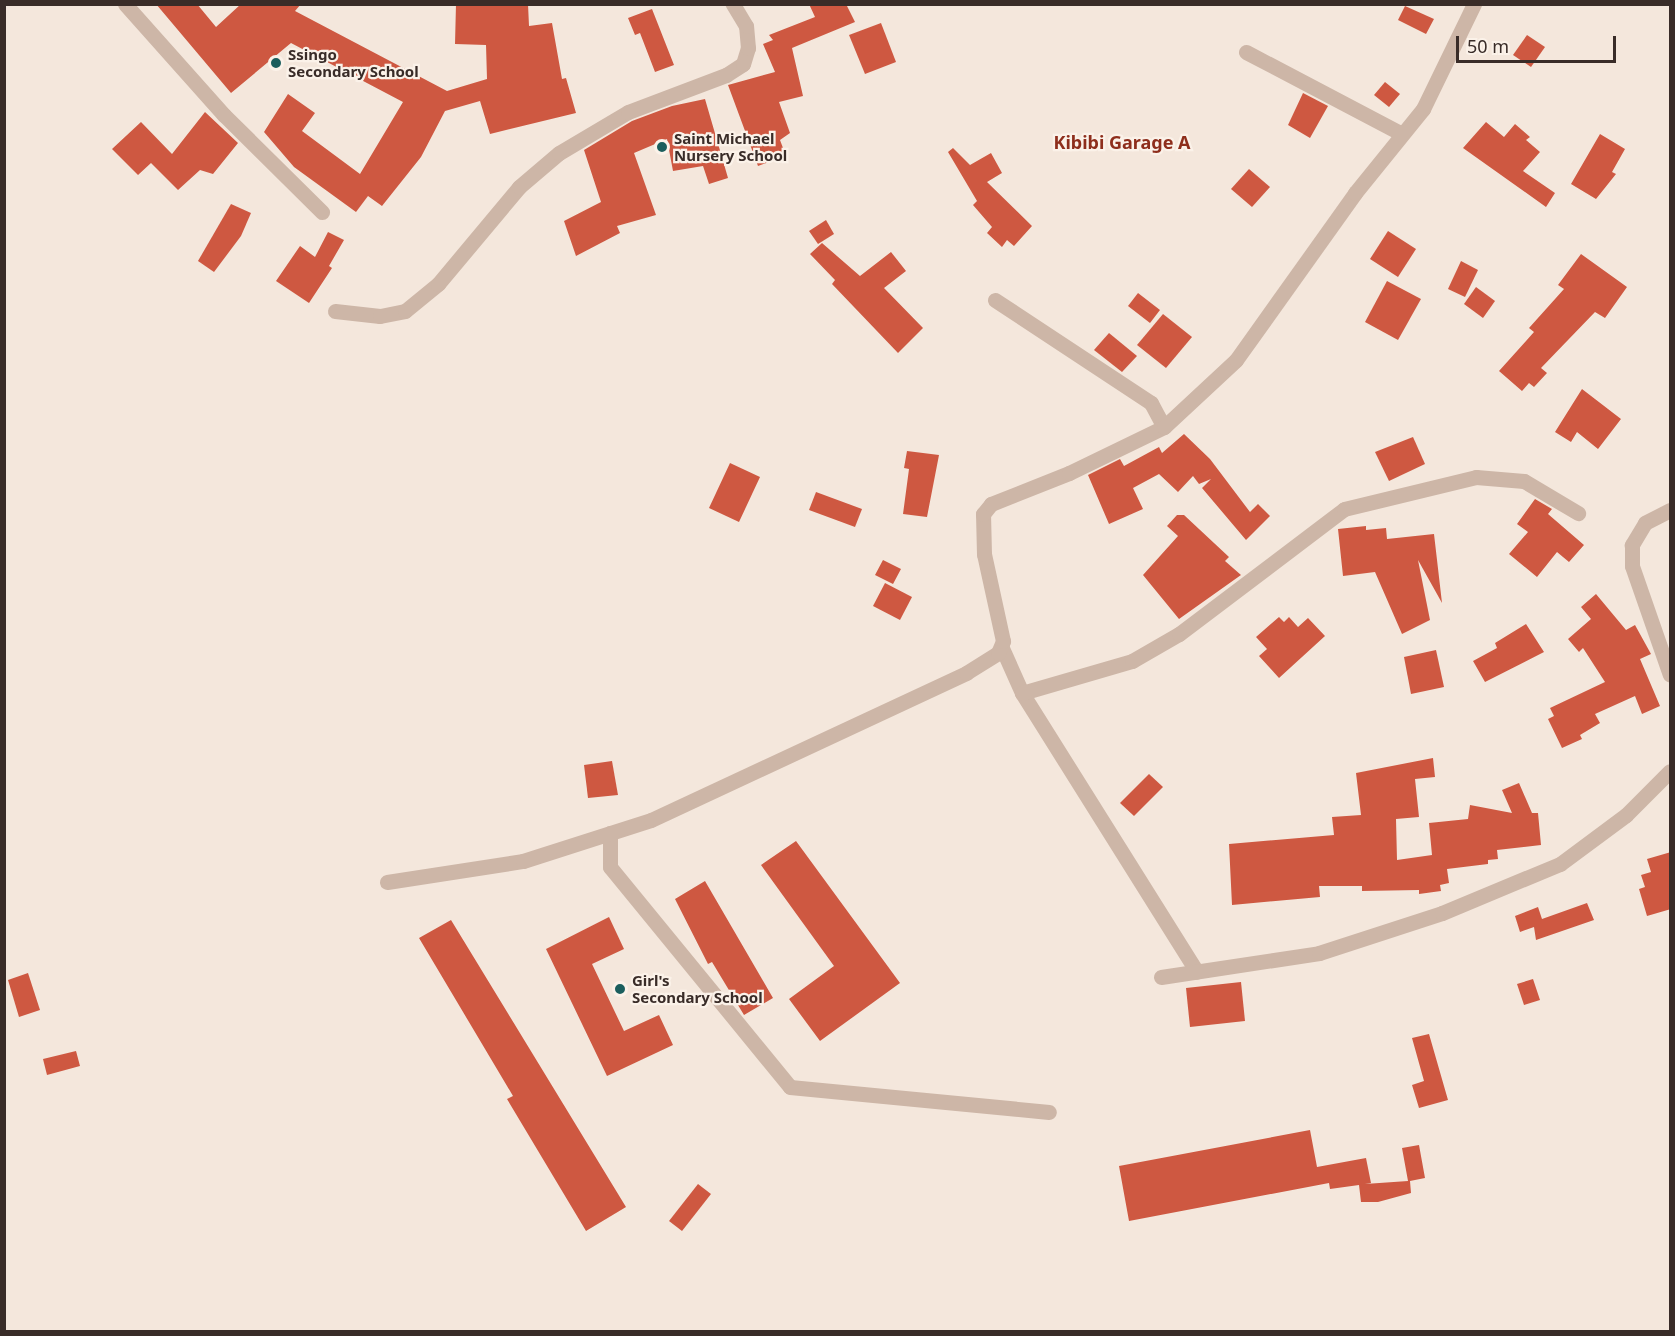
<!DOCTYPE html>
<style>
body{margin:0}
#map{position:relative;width:1675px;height:1336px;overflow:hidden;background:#f4e7dc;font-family:"Noto Sans",sans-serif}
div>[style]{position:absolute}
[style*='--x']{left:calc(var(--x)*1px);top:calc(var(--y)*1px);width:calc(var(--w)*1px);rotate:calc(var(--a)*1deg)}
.building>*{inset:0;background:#ce5841}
.minor>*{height:15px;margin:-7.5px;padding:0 7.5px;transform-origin:7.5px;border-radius:7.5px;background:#cdb6a7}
.dots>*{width:16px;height:16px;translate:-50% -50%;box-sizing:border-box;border:3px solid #fbf2e9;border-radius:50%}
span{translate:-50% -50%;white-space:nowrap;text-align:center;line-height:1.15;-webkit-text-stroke:4.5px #fbf2e9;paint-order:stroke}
.poi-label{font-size:15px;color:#392c28;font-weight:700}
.left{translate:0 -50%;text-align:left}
.quarter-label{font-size:18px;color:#8e2e1c;font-weight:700}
.frame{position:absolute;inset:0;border:6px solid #392c28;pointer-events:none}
.scale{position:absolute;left:1456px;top:36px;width:160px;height:27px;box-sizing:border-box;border:3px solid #392c28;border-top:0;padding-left:8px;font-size:18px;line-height:21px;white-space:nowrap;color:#392c28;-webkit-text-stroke:4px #fbf2e9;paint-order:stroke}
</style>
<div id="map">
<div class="building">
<i style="clip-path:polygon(156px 4px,197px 4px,216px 27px,241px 4px,301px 4px,295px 11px,447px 91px,487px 79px,486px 45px,455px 44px,456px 4px,528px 4px,529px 26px,552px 23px,562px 79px,566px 78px,576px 113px,490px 134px,480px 101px,445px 111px,421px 157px,382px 206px,368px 196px,356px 212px,294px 167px,264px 132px,288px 94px,315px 113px,302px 131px,360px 174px,403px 102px,291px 43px,231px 93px)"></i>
<i style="clip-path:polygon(809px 4px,846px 4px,855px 22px,792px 48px,803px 96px,779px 102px,790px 133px,780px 140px,786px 156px,758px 166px,728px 85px,775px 72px,763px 44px,773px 40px,769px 35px,815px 17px)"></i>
<i style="clip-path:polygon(1405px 6px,1434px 19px,1426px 34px,1398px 20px)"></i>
<i style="clip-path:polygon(652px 9px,674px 65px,655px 72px,640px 33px,635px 35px,628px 18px)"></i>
<i style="clip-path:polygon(881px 23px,896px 62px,865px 74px,849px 35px)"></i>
<i style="clip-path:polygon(1527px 35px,1545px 47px,1531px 67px,1513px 55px)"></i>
<i style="clip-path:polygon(1385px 82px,1400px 94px,1389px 107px,1374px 95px)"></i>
<i style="clip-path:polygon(1303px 93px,1328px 106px,1310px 138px,1288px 125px)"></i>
<i style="clip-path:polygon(705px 99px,728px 178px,709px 184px,703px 166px,673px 171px,667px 139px,634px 153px,656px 215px,617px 226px,620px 233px,576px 256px,564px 221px,601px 202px,584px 150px,632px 121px,672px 106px)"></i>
<i style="clip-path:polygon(205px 112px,238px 143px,213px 174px,200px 170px,178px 190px,151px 163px,138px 175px,112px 149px,141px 122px,172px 154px)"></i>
<i style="clip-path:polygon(1486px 122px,1504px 137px,1515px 124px,1530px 137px,1526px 140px,1540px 152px,1523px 171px,1555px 193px,1546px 207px,1463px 148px)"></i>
<i style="clip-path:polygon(1600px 134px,1625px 149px,1612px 172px,1616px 174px,1596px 199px,1571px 184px)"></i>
<i style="clip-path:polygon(953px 148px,970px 165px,991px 153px,1002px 173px,987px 182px,1032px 226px,1014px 246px,1007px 240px,1002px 247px,987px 233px,992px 227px,973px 205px,977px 201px,948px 152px)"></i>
<i style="clip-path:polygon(1249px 169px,1270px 187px,1252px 207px,1231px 189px)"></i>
<i style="clip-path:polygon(231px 204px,251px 213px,241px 236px,214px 272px,198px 261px)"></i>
<i style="clip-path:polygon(826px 220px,834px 234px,818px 244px,809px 231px)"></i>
<i style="clip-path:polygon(1388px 231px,1416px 249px,1398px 277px,1370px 259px)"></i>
<i style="clip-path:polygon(328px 232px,344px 240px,329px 266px,332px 268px,309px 303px,276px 281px,300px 246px,315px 257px)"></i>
<i style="clip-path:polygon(822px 243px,860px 276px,891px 252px,906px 271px,884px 288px,923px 328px,898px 353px,832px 284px,835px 280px,810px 254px)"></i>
<i style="clip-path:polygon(1581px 254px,1627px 287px,1605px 318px,1595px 312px,1541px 368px,1547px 373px,1534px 387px,1529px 383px,1522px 391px,1499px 371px,1534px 332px,1529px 328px,1564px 289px,1558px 285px)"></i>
<i style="clip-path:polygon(1461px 261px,1478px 270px,1465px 297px,1448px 289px)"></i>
<i style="clip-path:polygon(1387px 281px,1421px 299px,1398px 340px,1365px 322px)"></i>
<i style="clip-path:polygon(1476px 287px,1495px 301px,1483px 318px,1464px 304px)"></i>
<i style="clip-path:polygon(1138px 293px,1160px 310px,1150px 323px,1128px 306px)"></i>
<i style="clip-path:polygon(1163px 314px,1192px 337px,1166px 368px,1137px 345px)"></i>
<i style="clip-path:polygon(1109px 333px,1137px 356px,1122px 372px,1094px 350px)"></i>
<i style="clip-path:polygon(1582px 389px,1621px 419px,1598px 449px,1577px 432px,1571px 442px,1555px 432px)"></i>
<i style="clip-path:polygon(1184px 434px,1210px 459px,1250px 512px,1258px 504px,1270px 516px,1246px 540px,1202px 488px,1211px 479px,1199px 484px,1193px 476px,1178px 492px,1159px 474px,1133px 488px,1143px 509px,1109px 524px,1088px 475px,1120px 459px,1124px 466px,1159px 447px,1162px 453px)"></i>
<i style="clip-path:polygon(1413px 437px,1425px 464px,1389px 481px,1375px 452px)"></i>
<i style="clip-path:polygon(907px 451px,939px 455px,927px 517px,903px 514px,909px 469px,904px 468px)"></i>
<i style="clip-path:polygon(730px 463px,760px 477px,739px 522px,709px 508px)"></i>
<i style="clip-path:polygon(816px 492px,862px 509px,855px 527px,809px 510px)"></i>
<i style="clip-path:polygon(1535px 499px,1552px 509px,1548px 514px,1584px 545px,1569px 562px,1557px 552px,1537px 577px,1509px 554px,1528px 532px,1517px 524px)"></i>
<i style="clip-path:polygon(1177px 515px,1184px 515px,1229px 557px,1225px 561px,1241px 575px,1179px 619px,1143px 575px,1178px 536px,1167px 526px)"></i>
<i style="clip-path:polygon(1366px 526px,1366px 530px,1386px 528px,1387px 539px,1434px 534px,1442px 603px,1418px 560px,1430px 620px,1402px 634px,1375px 572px,1343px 576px,1338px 529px)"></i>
<i style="clip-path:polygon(883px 560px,901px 569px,893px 584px,875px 575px)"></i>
<i style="clip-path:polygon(885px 583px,912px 597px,900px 620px,873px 606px)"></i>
<i style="clip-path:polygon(1596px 594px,1626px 630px,1635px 625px,1651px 654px,1640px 659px,1660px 706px,1642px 714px,1635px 696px,1595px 714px,1600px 723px,1580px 735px,1582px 739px,1562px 748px,1548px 719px,1554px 716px,1550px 708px,1605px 682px,1583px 648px,1579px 652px,1568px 639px,1591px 619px,1581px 607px)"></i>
<i style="clip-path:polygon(1279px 617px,1284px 622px,1289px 617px,1298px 627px,1308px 618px,1325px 636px,1279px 678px,1259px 656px,1267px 649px,1256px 637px)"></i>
<i style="clip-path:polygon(1526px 624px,1544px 652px,1485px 682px,1473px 661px,1497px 648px,1495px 643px)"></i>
<i style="clip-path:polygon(1436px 650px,1444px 687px,1411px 694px,1404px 657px)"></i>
<i style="clip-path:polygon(1433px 758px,1435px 777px,1415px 779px,1419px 817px,1396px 819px,1397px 860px,1432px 855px,1429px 823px,1468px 819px,1470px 805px,1512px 813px,1502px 790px,1519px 783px,1532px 813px,1538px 813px,1541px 845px,1497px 850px,1498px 859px,1488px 860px,1488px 864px,1447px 869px,1449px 883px,1440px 885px,1441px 891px,1419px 894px,1419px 890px,1362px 891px,1362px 886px,1319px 886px,1320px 897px,1232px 905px,1229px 844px,1334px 835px,1332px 817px,1361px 815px,1356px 773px)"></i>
<i style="clip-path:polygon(612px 761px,618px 795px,588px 798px,584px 765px)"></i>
<i style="clip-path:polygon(1149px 774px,1163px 787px,1134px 816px,1120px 803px)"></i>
<i style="clip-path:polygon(796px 841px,900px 983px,820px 1041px,789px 999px,834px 966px,761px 865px)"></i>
<i style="clip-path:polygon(1671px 852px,1671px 909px,1647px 916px,1639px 889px,1645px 887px,1641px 875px,1651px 872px,1647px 859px)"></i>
<i style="clip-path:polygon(705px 881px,773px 998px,744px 1015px,712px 962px,708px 964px,675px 899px)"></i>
<i style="clip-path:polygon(1587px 903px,1594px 920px,1536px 940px,1534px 927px,1520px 932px,1515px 916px,1538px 907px,1542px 919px)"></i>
<i style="clip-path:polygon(609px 917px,624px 949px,592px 964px,624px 1031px,659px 1015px,673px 1045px,607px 1076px,546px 949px)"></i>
<i style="clip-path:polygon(451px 920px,626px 1207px,586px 1231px,507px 1099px,513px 1096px,419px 938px)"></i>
<i style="clip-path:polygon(28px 973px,40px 1010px,19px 1017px,8px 980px)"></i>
<i style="clip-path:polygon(1533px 979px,1540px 1000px,1524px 1005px,1517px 984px)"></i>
<i style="clip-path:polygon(1241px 982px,1245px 1021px,1190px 1027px,1186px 988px)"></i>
<i style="clip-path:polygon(1429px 1034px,1448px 1100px,1419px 1108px,1412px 1085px,1424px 1081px,1412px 1038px)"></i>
<i style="clip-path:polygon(76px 1051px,80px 1066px,47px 1075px,43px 1059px)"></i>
<i style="clip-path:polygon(1310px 1130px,1317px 1167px,1366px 1158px,1371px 1183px,1365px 1184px,1408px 1181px,1402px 1148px,1419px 1145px,1425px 1178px,1410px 1181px,1411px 1193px,1378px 1202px,1361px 1202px,1359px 1185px,1330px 1189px,1329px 1183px,1129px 1221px,1119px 1166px)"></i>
<i style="clip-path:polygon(698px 1184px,711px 1194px,682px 1231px,669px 1221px)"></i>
</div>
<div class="minor">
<i style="--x:125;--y:4;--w:149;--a:48.3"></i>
<i style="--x:224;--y:115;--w:138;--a:44.7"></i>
<i style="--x:1246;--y:52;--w:176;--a:27.7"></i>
<i style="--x:995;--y:300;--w:187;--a:33.4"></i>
<i style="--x:1151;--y:403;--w:27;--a:62"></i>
<i style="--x:335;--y:311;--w:45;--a:6.3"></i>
<i style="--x:380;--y:316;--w:25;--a:-11"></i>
<i style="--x:405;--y:311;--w:43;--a:-39.3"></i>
<i style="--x:438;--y:284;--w:126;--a:-50.1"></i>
<i style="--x:519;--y:187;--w:52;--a:-40.4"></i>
<i style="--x:559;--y:153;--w:80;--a:-30.7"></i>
<i style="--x:628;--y:112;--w:105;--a:-20.7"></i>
<i style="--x:726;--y:75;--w:20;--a:-33"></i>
<i style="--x:743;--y:64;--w:17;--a:-73"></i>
<i style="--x:748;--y:48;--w:22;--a:-95"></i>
<i style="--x:746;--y:26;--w:26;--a:-121"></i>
<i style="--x:1670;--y:510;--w:28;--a:153"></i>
<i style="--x:1645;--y:523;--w:26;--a:121"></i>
<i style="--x:1632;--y:545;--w:21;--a:90"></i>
<i style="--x:1632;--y:566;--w:115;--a:70.8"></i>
<i style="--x:1002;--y:648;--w:49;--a:66"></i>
<i style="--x:1022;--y:693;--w:329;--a:57.9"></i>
<i style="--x:1022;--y:693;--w:115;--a:-16.2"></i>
<i style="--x:1132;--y:661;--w:54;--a:-29.9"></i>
<i style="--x:1179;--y:634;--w:207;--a:-37.1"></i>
<i style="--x:1344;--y:509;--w:136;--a:-13.6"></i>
<i style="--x:1476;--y:477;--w:48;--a:4.8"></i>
<i style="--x:1524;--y:481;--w:63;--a:30.7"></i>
<i style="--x:610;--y:833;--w:34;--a:90"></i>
<i style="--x:610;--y:867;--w:284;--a:50.7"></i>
<i style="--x:790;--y:1087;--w:260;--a:5.5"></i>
<i style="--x:387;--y:882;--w:138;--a:-8.8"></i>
<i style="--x:523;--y:861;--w:134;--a:-17.8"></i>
<i style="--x:651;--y:820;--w:348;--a:-25"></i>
<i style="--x:966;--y:673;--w:38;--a:-32"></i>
<i style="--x:998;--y:653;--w:13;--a:-67"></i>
<i style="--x:1003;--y:641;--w:89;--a:-102.3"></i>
<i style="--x:984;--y:554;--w:40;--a:-91.4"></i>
<i style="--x:983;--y:514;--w:13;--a:-51"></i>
<i style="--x:991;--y:504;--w:84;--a:-21.7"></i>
<i style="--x:1069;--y:473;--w:106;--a:-25.8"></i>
<i style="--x:1164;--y:427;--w:98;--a:-42.9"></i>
<i style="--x:1236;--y:360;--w:205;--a:-54.5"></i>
<i style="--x:1355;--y:193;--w:108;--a:-51"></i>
<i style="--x:1423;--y:109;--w:117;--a:-64.1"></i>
<i style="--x:1161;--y:977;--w:160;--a:-8.6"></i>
<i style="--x:1319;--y:953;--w:129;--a:-18"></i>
<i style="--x:1442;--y:913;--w:128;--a:-22.6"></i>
<i style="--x:1560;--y:864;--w:82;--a:-36.6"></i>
<i style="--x:1626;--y:815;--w:62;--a:-45"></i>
</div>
<div class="dots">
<i style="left:276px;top:63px;background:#1b5e5d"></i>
<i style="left:662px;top:147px;background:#1b5e5d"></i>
<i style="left:620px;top:989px;background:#1b5e5d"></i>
</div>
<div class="poi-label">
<span class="left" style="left:288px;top:63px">Ssingo<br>Secondary School</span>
<span class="left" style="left:674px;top:147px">Saint Michael<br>Nursery School</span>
<span class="left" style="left:632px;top:989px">Girl's<br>Secondary School</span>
</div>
<div class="quarter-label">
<span style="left:1122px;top:142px">Kibibi Garage A</span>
</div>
<div class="frame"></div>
<div class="scale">50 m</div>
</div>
